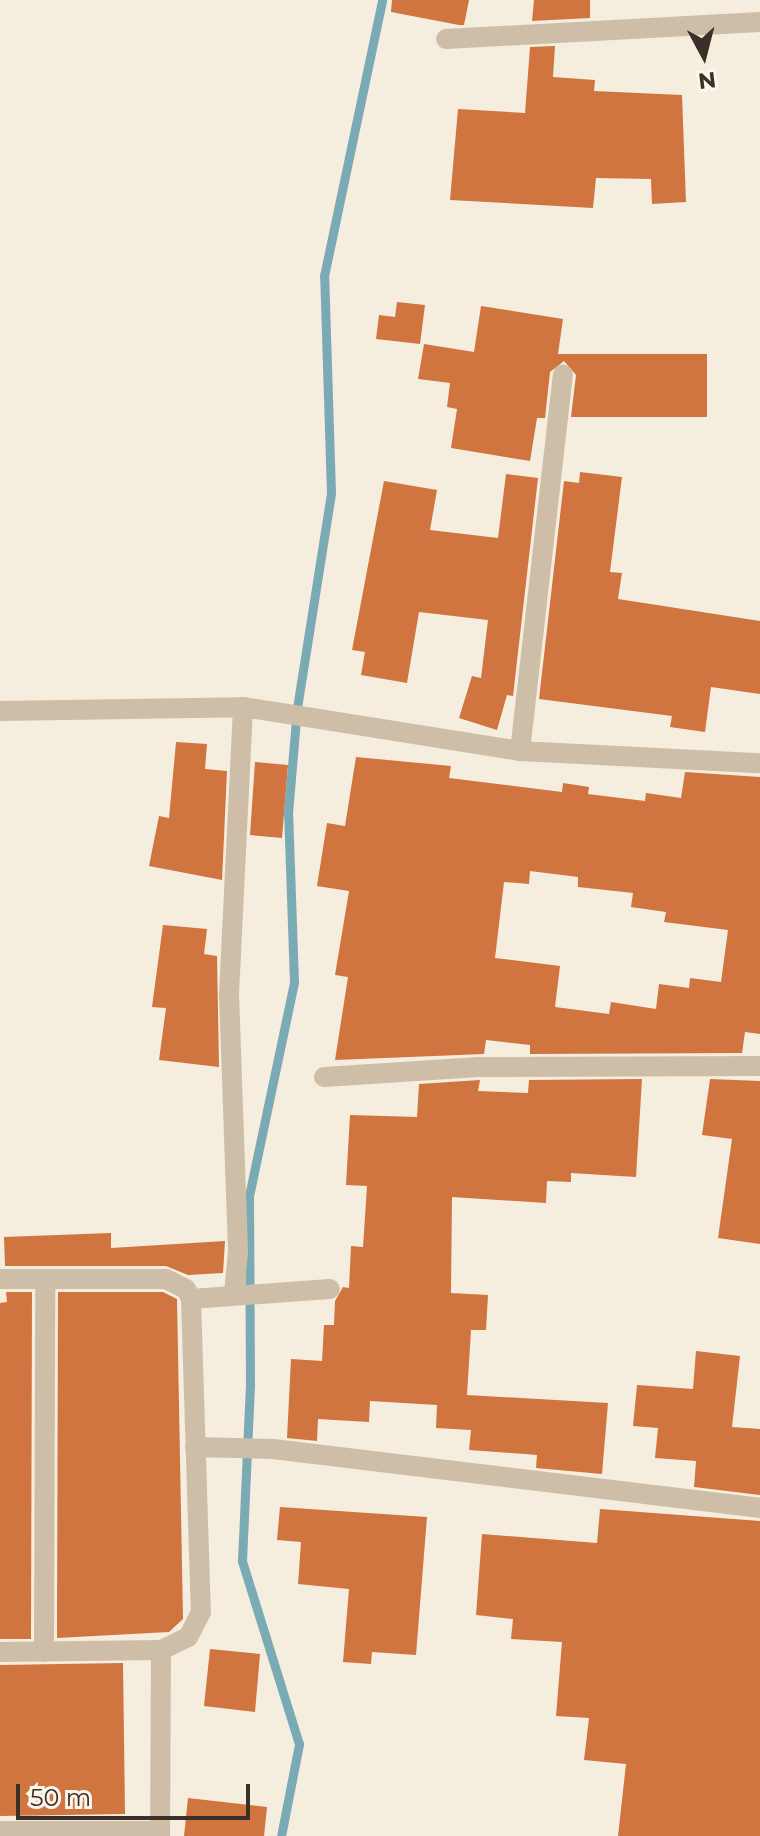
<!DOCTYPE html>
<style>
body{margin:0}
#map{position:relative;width:760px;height:1836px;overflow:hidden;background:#f5edde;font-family:Montserrat,sans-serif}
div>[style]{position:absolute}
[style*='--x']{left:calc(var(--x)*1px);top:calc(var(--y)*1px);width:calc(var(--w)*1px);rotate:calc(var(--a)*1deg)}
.stream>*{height:9px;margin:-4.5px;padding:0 4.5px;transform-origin:4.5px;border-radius:4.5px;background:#7aabb5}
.building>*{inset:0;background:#d07440}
.minor>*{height:20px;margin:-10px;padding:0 10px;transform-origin:10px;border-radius:10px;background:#cebea8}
span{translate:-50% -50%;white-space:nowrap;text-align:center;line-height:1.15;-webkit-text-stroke:6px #fcf6eb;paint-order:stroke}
.north{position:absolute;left:664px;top:16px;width:80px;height:80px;-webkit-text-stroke:6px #fcf6eb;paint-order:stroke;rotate:173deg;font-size:22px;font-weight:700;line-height:32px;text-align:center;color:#3a3029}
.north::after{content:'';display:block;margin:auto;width:28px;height:36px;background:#3a3029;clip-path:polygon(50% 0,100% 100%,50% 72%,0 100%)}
.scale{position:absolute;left:16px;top:1784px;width:234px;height:36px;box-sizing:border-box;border:4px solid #3a3029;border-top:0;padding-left:10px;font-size:24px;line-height:28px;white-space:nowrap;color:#3a3029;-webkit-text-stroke:6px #fcf6eb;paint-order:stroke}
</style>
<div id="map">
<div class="stream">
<i style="--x:281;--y:1836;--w:94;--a:-78.9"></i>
<i style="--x:299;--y:1744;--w:192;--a:-107.3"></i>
<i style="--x:242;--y:1561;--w:177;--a:-87.4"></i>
<i style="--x:250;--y:1384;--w:188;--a:-90.3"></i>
<i style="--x:249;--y:1196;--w:219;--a:-78.1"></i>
<i style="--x:294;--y:982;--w:169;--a:-92"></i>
<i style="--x:288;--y:813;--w:105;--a:-85.1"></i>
<i style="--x:297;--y:708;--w:218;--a:-81"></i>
<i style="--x:331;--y:493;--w:217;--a:-91.8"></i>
<i style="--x:324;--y:276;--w:282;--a:-78.1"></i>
</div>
<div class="building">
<i style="clip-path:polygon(392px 0,469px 0,464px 25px,459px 25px,391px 12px)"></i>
<i style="clip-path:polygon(534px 0,590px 0,590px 18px,532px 21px)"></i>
<i style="clip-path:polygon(555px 46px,553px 77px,595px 80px,594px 91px,682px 95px,686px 202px,652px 204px,651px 179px,596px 178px,593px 208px,450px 200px,458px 109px,525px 113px,530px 47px)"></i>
<i style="clip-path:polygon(397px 302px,425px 305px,420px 344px,376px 339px,379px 315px,395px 317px)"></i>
<i style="clip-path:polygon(481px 306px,563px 319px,558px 354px,707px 354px,707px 417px,571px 417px,576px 375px,564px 361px,550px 372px,545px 418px,537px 418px,530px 461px,451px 448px,457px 409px,447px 407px,450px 383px,418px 379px,424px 344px,474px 352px)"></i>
<i style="clip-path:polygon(580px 472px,622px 477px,610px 572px,622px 573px,618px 599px,760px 621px,760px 694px,711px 687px,705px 732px,670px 727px,672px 716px,539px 699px,564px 481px,579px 483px)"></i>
<i style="clip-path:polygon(506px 474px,538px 478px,513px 696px,507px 695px,497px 730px,459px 718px,472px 676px,481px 678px,488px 620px,419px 612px,407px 683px,361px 675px,365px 652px,352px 650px,384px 481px,437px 490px,430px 530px,498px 538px)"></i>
<i style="clip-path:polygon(176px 742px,207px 744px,205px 769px,227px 771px,222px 880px,149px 866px,159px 816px,169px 818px)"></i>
<i style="clip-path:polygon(evenodd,356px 757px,451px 766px,449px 778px,562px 792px,563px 783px,589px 787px,588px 794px,645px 801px,646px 793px,681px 798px,685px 772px,760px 777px,760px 1034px,745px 1032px,742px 1053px,530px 1054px,530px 1045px,486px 1040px,484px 1054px,335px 1060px,348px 977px,335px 975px,349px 891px,317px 886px,327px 823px,345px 826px,356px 757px,530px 871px,578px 877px,578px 887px,633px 893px,631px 907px,666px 912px,664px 922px,728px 930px,721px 982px,690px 978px,689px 988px,659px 984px,656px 1009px,611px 1002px,609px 1014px,555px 1007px,560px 966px,495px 958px,504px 882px,529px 884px,530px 871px)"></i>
<i style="clip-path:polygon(255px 762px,288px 765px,282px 838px,250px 835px)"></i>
<i style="clip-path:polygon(163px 925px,207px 929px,204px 954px,217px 956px,219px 1067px,159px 1060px,166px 1008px,152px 1007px)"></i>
<i style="clip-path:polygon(642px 1079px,636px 1177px,571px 1173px,571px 1182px,547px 1181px,546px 1203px,452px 1197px,451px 1293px,488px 1295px,486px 1330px,471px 1330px,467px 1395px,608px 1403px,602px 1474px,536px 1468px,537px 1455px,469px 1450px,471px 1430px,436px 1428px,437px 1405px,370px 1401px,369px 1422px,318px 1419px,317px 1441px,287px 1438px,291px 1359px,322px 1361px,324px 1325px,334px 1325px,335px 1301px,343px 1287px,349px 1288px,351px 1246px,363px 1247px,367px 1186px,346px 1185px,350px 1115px,417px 1117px,419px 1084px,480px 1080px,478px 1091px,528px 1093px,529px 1080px)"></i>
<i style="clip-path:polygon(710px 1079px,760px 1081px,760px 1244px,718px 1238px,732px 1139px,702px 1135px)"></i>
<i style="clip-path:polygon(111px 1233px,111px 1248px,225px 1241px,223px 1273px,188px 1275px,166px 1266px,5px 1266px,4px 1237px)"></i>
<i style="clip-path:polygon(6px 1292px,32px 1292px,31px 1639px,0 1639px,0 1303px,7px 1302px)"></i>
<i style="clip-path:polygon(58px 1292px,163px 1292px,177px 1299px,183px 1619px,169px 1632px,57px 1638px)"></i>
<i style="clip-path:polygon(696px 1351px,740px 1356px,732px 1427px,760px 1429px,760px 1495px,694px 1487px,696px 1461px,655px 1458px,658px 1428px,633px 1426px,637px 1385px,693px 1389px)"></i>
<i style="clip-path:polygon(280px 1507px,427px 1517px,416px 1655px,372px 1652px,371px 1664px,343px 1662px,349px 1589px,298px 1584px,301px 1542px,277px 1540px)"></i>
<i style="clip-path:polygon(600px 1509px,760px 1521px,760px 1836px,618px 1836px,626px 1764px,584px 1760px,589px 1718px,556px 1716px,562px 1642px,511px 1639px,513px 1619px,476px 1615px,482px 1534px,597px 1543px)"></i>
<i style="clip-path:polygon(210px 1649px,260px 1654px,255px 1712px,204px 1706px)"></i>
<i style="clip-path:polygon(123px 1663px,125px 1814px,0 1816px,0 1665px)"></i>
<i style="clip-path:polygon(188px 1798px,267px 1807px,264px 1836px,184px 1836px)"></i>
</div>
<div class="minor">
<i style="--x:446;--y:39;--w:314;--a:-3.1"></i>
<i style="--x:0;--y:711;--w:243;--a:-0.9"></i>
<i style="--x:243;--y:707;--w:280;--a:9"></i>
<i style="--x:520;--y:751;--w:240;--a:2.9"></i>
<i style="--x:520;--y:751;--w:379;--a:-83.5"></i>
<i style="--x:324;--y:1077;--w:155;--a:-3.7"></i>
<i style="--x:479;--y:1067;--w:281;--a:-0.2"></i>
<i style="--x:0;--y:1279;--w:166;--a:0"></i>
<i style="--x:166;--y:1279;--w:22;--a:27"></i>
<i style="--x:186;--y:1289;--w:11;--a:63"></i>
<i style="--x:191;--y:1299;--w:313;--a:88.2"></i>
<i style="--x:201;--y:1612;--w:28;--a:117"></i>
<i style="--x:188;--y:1637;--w:30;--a:154"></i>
<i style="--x:161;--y:1650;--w:186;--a:90.3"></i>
<i style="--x:234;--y:1295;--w:44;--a:-84.8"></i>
<i style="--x:238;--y:1251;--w:257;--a:-92"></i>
<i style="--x:229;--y:994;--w:287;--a:-87.2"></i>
<i style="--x:191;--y:1299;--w:139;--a:-4.1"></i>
<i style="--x:195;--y:1447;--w:78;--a:1.5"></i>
<i style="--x:273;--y:1449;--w:491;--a:6.9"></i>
<i style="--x:0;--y:1652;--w:161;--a:-0.7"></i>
<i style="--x:44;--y:1652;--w:373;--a:-89.8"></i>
<i style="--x:0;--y:1831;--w:160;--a:0"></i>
</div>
<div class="north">N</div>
<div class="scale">50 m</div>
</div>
